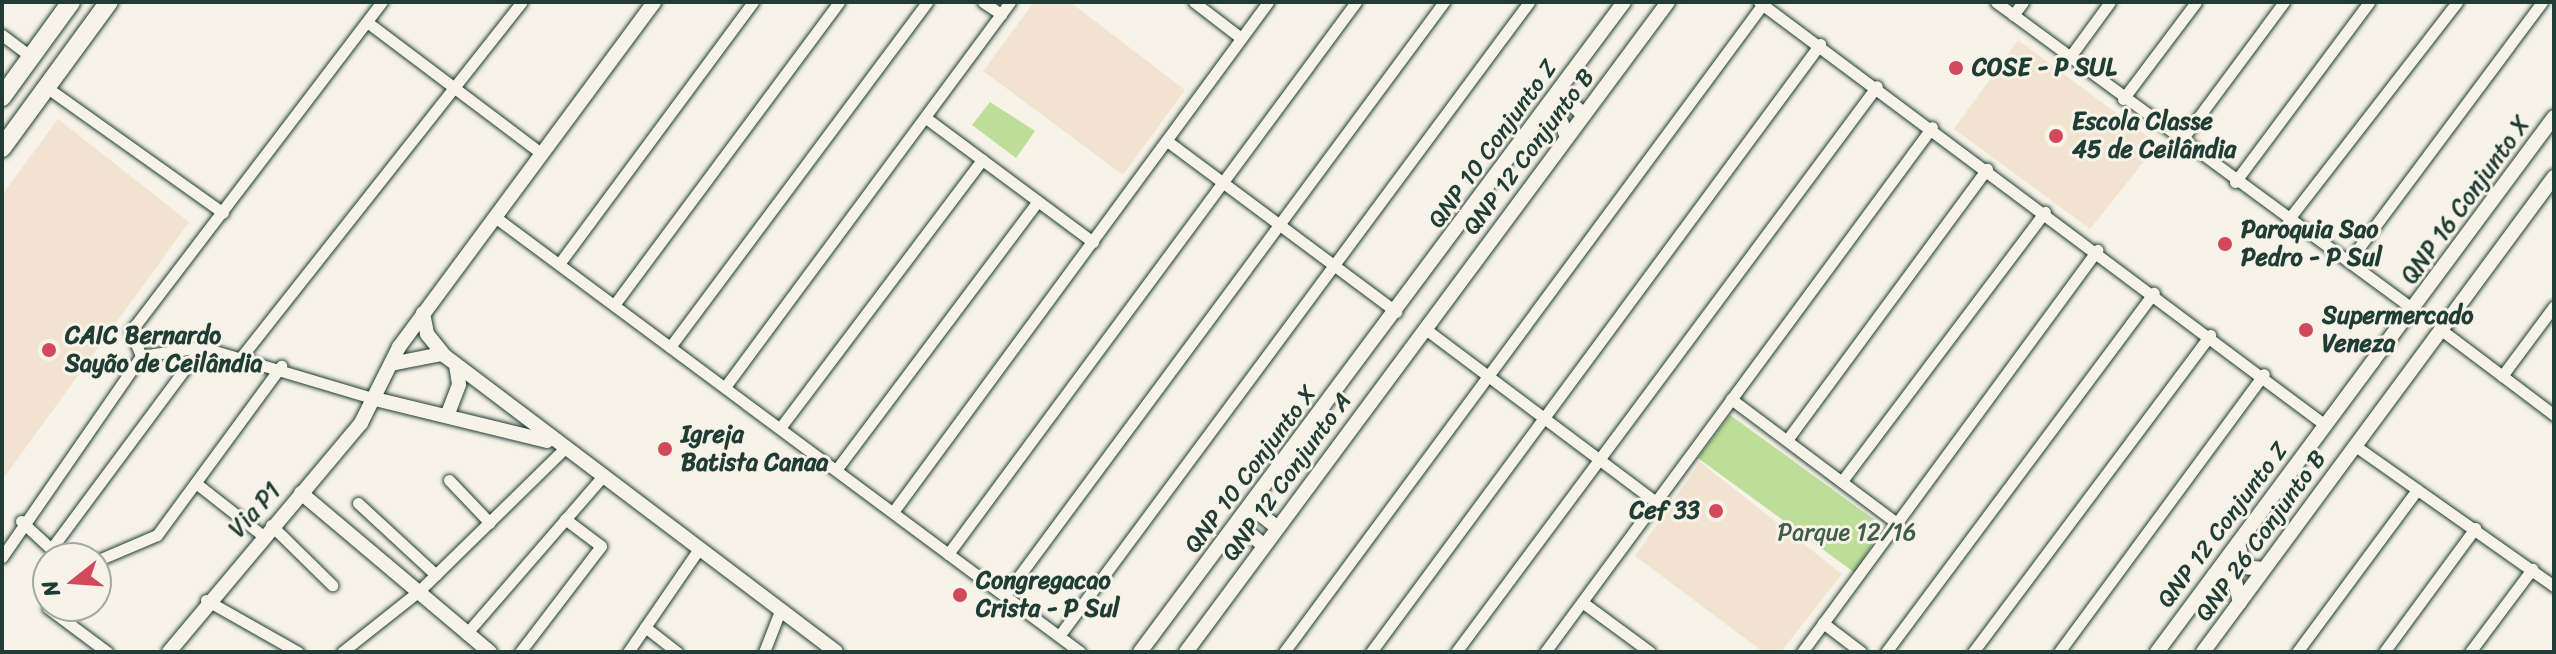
<!DOCTYPE html>
<meta charset="utf-8">
<style>
body{margin:0}
#map{position:relative;width:2556px;height:654px;overflow:hidden;background:#f7f3e8;font-family:Sriracha,sans-serif}
div>[style]{position:absolute}
[style*='--x']{left:calc(var(--x)*1px);top:calc(var(--y)*1px);width:calc(var(--w)*1px);rotate:calc(var(--a)*1deg)}
.built>*{inset:0;background:#f2e3d0}
.green>*{inset:0;background:#bdde98}
.roads{filter:drop-shadow(0 0 2px #1f3d34) drop-shadow(0 0 2px #1f3d34)}
.minor>*{height:11px;margin:-5.5px;padding:0 5.5px;transform-origin:5.5px;border-radius:5.5px;background:#f7f3e8}
.tertiary>*{height:14px;margin:-7px;padding:0 7px;transform-origin:7px;border-radius:7px;background:#f7f3e8}
.primary>*{height:18px;margin:-9px;padding:0 9px;transform-origin:9px;border-radius:9px;background:#f7f3e8}
.dots>*{width:22px;height:22px;translate:-50% -50%;box-sizing:border-box;border:4px solid #f7f3e8;border-radius:50%}
span{translate:-50% -50%;white-space:nowrap;text-align:center;line-height:1.15;-webkit-text-stroke:6px #f7f3e8;paint-order:stroke}
.poi-label{font-size:24px;color:#1f3d34;font-weight:700}
.left{translate:0 -50%;text-align:left}
.right{translate:-100% -50%;text-align:right}
.street-label{font-size:24px;color:#1f3d34}
.park-label{font-size:24px;color:#3f5d48}
.frame{position:absolute;inset:0;border:4px solid #1f3d34;pointer-events:none}
.north{position:absolute;left:32px;top:542px;width:80px;height:80px;box-sizing:border-box;background:#f7f3e8;border:2px solid #a1aaa0;border-radius:50%;rotate:253deg;font-size:22px;font-weight:700;line-height:32px;text-align:center;color:#1f3d34}
.north::after{content:'';display:block;margin:auto;width:28px;height:36px;background:#d1495b;clip-path:polygon(50% 0,100% 100%,50% 72%,0 100%)}
</style>
<div id="map">
<div class="built">
<i style="clip-path:polygon(1034px 2px,1070px 2px,1185px 90px,1123px 175px,983px 71px)"></i>
<i style="clip-path:polygon(2018px 40px,2158px 144px,2090px 229px,1954px 129px)"></i>
<i style="clip-path:polygon(58px 119px,189px 222px,3px 479px,2px 195px)"></i>
<i style="clip-path:polygon(1700px 462px,1842px 574px,1781px 652px,1763px 652px,1635px 556px)"></i>
</div>
<div class="green">
<i style="clip-path:polygon(990px 102px,1035px 131px,1016px 158px,972px 125px)"></i>
<i style="clip-path:polygon(1730px 415px,1883px 526px,1855px 573px,1698px 458px)"></i>
</div>
<div class="roads">
<div class="minor">
<i style="--x:983;--y:2;--w:22;--a:34"></i>
<i style="--x:1194;--y:2;--w:59;--a:37.5"></i>
<i style="--x:1759;--y:2;--w:707;--a:36.77"></i>
<i style="--x:1996;--y:2;--w:518;--a:36.36"></i>
<i style="--x:2013;--y:15;--w:16;--a:-52"></i>
<i style="--x:367;--y:22;--w:219;--a:37"></i>
<i style="--x:2;--y:35;--w:36;--a:37"></i>
<i style="--x:2069;--y:58;--w:69;--a:-53.8"></i>
<i style="--x:46;--y:87;--w:217;--a:35.4"></i>
<i style="--x:2123;--y:99;--w:121;--a:-53"></i>
<i style="--x:926;--y:118;--w:208;--a:36.6"></i>
<i style="--x:1167;--y:141;--w:286;--a:36.7"></i>
<i style="--x:2180;--y:142;--w:174;--a:-53.4"></i>
<i style="--x:2235;--y:182;--w:224;--a:-53.3"></i>
<i style="--x:495;--y:217;--w:729;--a:36.63"></i>
<i style="--x:2288;--y:220;--w:276;--a:-52.2"></i>
<i style="--x:2349;--y:261;--w:323;--a:-53.3"></i>
<i style="--x:559;--y:264;--w:326;--a:-53.5"></i>
<i style="--x:614;--y:305;--w:377;--a:-53.4"></i>
<i style="--x:1424;--y:328;--w:290;--a:36.9"></i>
<i style="--x:2440;--y:329;--w:143;--a:37"></i>
<i style="--x:670;--y:347;--w:430;--a:-53.3"></i>
<i style="--x:141;--y:356;--w:27;--a:-112"></i>
<i style="--x:131;--y:331;--w:414;--a:-52.7"></i>
<i style="--x:141;--y:356;--w:61;--a:-8.5"></i>
<i style="--x:201;--y:347;--w:182;--a:16.6"></i>
<i style="--x:242;--y:356;--w:451;--a:-51.7"></i>
<i style="--x:2502;--y:376;--w:87;--a:-53.4"></i>
<i style="--x:725;--y:387;--w:479;--a:-53.5"></i>
<i style="--x:1731;--y:399;--w:207;--a:36.8"></i>
<i style="--x:780;--y:428;--w:336;--a:-53"></i>
<i style="--x:1787;--y:440;--w:337;--a:-53.6"></i>
<i style="--x:2354;--y:445;--w:245;--a:35.2"></i>
<i style="--x:836;--y:470;--w:336;--a:-53.1"></i>
<i style="--x:449;--y:480;--w:59;--a:46.4"></i>
<i style="--x:1842;--y:481;--w:337;--a:-53"></i>
<i style="--x:197;--y:484;--w:83;--a:38.1"></i>
<i style="--x:358;--y:503;--w:106;--a:42.7"></i>
<i style="--x:893;--y:512;--w:633;--a:-53.67"></i>
<i style="--x:21;--y:521;--w:54;--a:42.8"></i>
<i style="--x:271;--y:525;--w:86;--a:44.5"></i>
<i style="--x:51;--y:549;--w:252;--a:-53.4"></i>
<i style="--x:948;--y:554;--w:686;--a:-53.53"></i>
<i style="--x:2;--y:557;--w:244;--a:-55.3"></i>
<i style="--x:96;--y:561;--w:66;--a:-23.1"></i>
<i style="--x:157;--y:535;--w:210;--a:-53.7"></i>
<i style="--x:1005;--y:595;--w:738;--a:-53.49"></i>
<i style="--x:206;--y:600;--w:106;--a:29.5"></i>
<i style="--x:1582;--y:602;--w:84;--a:36.3"></i>
<i style="--x:48;--y:608;--w:74;--a:36.7"></i>
<i style="--x:1823;--y:623;--w:48;--a:37.3"></i>
<i style="--x:645;--y:627;--w:41;--a:38"></i>
<i style="--x:466;--y:634;--w:206;--a:-49.1"></i>
<i style="--x:1059;--y:636;--w:789;--a:-53.45"></i>
<i style="--x:342;--y:652;--w:98;--a:-38.4"></i>
<i style="--x:419;--y:591;--w:202;--a:-44.4"></i>
<i style="--x:520;--y:652;--w:133;--a:-52.6"></i>
<i style="--x:601;--y:546;--w:45;--a:-143.1"></i>
<i style="--x:628;--y:652;--w:124;--a:-55.5"></i>
<i style="--x:764;--y:652;--w:44;--a:-68.7"></i>
<i style="--x:1284;--y:652;--w:806;--a:-53.53"></i>
<i style="--x:1371;--y:652;--w:756;--a:-53.55"></i>
<i style="--x:1456;--y:652;--w:705;--a:-53.36"></i>
<i style="--x:1545;--y:652;--w:652;--a:-53.6"></i>
<i style="--x:1802;--y:652;--w:499;--a:-53.7"></i>
<i style="--x:1886;--y:652;--w:448;--a:-53.3"></i>
<i style="--x:1973;--y:652;--w:396;--a:-53.2"></i>
<i style="--x:2059;--y:652;--w:345;--a:-53.6"></i>
<i style="--x:2297;--y:652;--w:202;--a:-53.5"></i>
<i style="--x:2384;--y:652;--w:154;--a:-53.7"></i>
<i style="--x:2470;--y:652;--w:104;--a:-53.2"></i>
</div>
<div class="tertiary">
<i style="--x:1559;--y:92;--w:34;--a:43"></i>
<i style="--x:1541;--y:116;--w:19;--a:9"></i>
<i style="--x:1560;--y:119;--w:19;--a:69"></i>
<i style="--x:423;--y:313;--w:21;--a:79"></i>
<i style="--x:427;--y:334;--w:28;--a:51"></i>
<i style="--x:445;--y:356;--w:490;--a:37.1"></i>
<i style="--x:391;--y:364;--w:52;--a:-11.1"></i>
<i style="--x:375;--y:399;--w:177;--a:13.7"></i>
<i style="--x:447;--y:416;--w:34;--a:-69"></i>
<i style="--x:459;--y:384;--w:19;--a:-99"></i>
<i style="--x:301;--y:493;--w:247;--a:40.1"></i>
<i style="--x:1251;--y:507;--w:34;--a:38"></i>
<i style="--x:1237;--y:523;--w:35;--a:40"></i>
<i style="--x:2238;--y:543;--w:25;--a:76"></i>
<i style="--x:2244;--y:567;--w:19;--a:6"></i>
<i style="--x:2214;--y:575;--w:22;--a:16"></i>
<i style="--x:2235;--y:581;--w:22;--a:77"></i>
<i style="--x:169;--y:652;--w:299;--a:-50"></i>
<i style="--x:361;--y:423;--w:85;--a:-63.4"></i>
<i style="--x:399;--y:347;--w:429;--a:-53.5"></i>
<i style="--x:1140;--y:652;--w:810;--a:-53.33"></i>
<i style="--x:1186;--y:652;--w:809;--a:-53.44"></i>
<i style="--x:2157;--y:652;--w:666;--a:-53.42"></i>
<i style="--x:2203;--y:652;--w:591;--a:-53.54"></i>
</div>
<div class="primary">
<i style="--x:2;--y:97;--w:117;--a:-54"></i>
<i style="--x:2;--y:148;--w:181;--a:-53.8"></i>
</div>
</div>
<div class="dots">
<i style="left:1956px;top:68px;background:#d1495b"></i>
<i style="left:2056px;top:136px;background:#d1495b"></i>
<i style="left:2225px;top:244px;background:#d1495b"></i>
<i style="left:2306px;top:330px;background:#d1495b"></i>
<i style="left:49px;top:350px;background:#d1495b"></i>
<i style="left:665px;top:449px;background:#d1495b"></i>
<i style="left:1716px;top:511px;background:#d1495b"></i>
<i style="left:960px;top:595px;background:#d1495b"></i>
</div>
<div class="poi-label">
<span class="left" style="left:1972px;top:68px">COSE - P SUL</span>
<span class="left" style="left:2072px;top:136px">Escola Classe<br>45 de Ceilândia</span>
<span class="left" style="left:2241px;top:244px">Paroquia Sao<br>Pedro - P Sul</span>
<span class="left" style="left:2322px;top:330px">Supermercado<br>Veneza</span>
<span class="left" style="left:65px;top:350px">CAIC Bernardo<br>Sayão de Ceilândia</span>
<span class="left" style="left:681px;top:449px">Igreja<br>Batista Canaa</span>
<span class="right" style="left:1700px;top:511px">Cef 33</span>
<span class="left" style="left:976px;top:595px">Congregacao<br>Crista - P Sul</span>
</div>
<div class="street-label">
<span style="left:1493px;top:144px;rotate:-54deg">QNP 10 Conjunto Z</span>
<span style="left:1529px;top:152px;rotate:-53deg">QNP 12 Conjunto B</span>
<span style="left:2466px;top:200px;rotate:-54deg">QNP 16 Conjunto X</span>
<span style="left:1251px;top:469px;rotate:-53deg">QNP 10 Conjunto X</span>
<span style="left:1287px;top:477px;rotate:-54deg">QNP 12 Conjunto A</span>
<span style="left:255px;top:510px;rotate:-48deg">Via P1</span>
<span style="left:2223px;top:525px;rotate:-53deg">QNP 12 Conjunto Z</span>
<span style="left:2261px;top:536px;rotate:-54deg">QNP 26 Conjunto B</span>
</div>
<div class="park-label">
<span style="left:1847px;top:533px">Parque 12/16</span>
</div>
<div class="frame"></div>
<div class="north">N</div>
</div>
